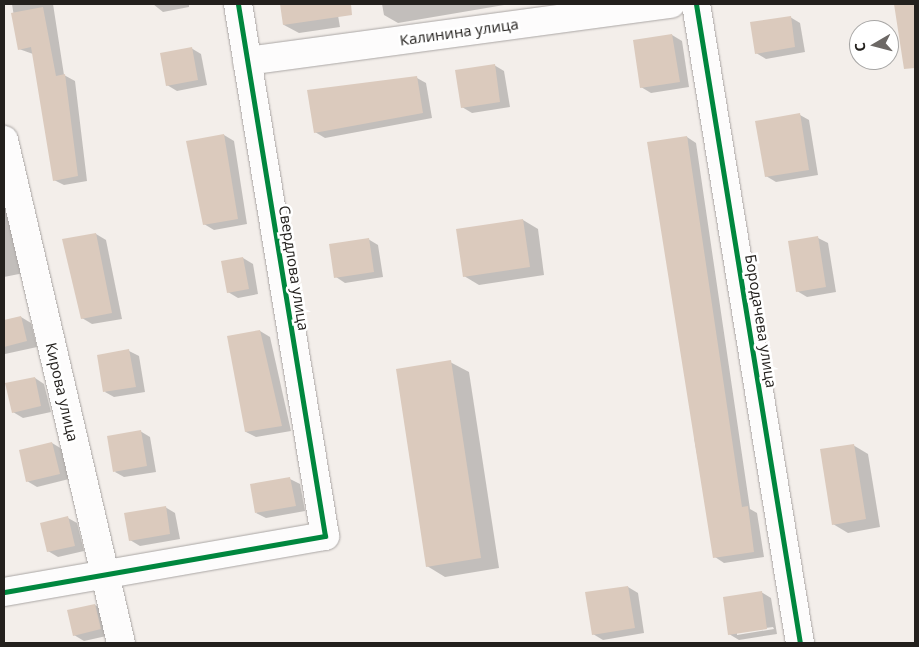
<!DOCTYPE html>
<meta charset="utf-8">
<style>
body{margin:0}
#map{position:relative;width:919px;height:647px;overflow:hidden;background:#f3eeea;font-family:"Open Sans",sans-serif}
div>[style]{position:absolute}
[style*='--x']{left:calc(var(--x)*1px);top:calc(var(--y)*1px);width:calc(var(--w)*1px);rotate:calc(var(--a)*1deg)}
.shadow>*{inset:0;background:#0003}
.building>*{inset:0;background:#dbcabd}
.roads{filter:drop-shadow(0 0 1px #aaa6a4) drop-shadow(0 0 1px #aaa6a4)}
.minor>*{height:28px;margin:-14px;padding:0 14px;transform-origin:14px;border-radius:14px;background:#fdfcfc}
.cycleway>*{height:5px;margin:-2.5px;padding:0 2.5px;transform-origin:2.5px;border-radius:2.5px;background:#00873e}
span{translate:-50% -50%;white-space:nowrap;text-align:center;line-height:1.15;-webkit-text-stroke:5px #fff;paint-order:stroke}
.street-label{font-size:15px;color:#23201d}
.frame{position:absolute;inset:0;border:5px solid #23201d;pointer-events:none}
.north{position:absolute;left:849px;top:20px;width:50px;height:50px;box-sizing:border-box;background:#fff;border:1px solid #a7a6a5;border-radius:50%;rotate:262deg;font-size:14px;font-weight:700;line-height:20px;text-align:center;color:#23201d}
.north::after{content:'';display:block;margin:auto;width:18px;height:22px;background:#6c6865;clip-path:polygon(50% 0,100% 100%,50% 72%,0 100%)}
</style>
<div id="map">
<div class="shadow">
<i style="clip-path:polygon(12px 4px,53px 4px,64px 75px,75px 81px,87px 181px,64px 185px,54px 180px,33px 54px,19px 49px)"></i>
<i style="clip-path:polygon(153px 4px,189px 4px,189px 7px,163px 12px)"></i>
<i style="clip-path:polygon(281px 4px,336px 4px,340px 27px,299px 33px,284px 25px)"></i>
<i style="clip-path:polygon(382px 4px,510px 4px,398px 23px,384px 15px)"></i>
<i style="clip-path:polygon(895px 4px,915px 4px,915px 45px,901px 40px)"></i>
<i style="clip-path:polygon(790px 17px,800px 23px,805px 52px,766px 59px,756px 53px)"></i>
<i style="clip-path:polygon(672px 35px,682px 41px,689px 87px,651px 93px,641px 87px)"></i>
<i style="clip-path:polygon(191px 48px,201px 54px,207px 85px,177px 91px,167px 85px)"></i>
<i style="clip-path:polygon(494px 65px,504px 71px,510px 107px,472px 113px,462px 107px)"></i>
<i style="clip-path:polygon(417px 78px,426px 83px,432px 118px,325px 138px,315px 132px)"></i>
<i style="clip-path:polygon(800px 115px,809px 120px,818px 175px,776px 182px,766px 176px)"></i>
<i style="clip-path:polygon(224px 135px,234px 141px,247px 224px,214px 230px,204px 224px,188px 142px)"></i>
<i style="clip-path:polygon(687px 137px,696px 143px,750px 509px,757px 513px,764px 557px,724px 563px,715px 557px,694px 437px,698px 436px)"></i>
<i style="clip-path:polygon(4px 181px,24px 273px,4px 277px)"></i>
<i style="clip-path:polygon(523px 220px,538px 229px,544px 275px,479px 285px,464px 276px)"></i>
<i style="clip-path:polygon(96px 234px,106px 240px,122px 319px,92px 324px,82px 318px)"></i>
<i style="clip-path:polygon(818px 238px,828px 243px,836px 292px,807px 297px,797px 291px)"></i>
<i style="clip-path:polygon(368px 239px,378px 245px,383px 277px,345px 283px,336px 277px)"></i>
<i style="clip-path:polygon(243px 258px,253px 264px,258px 294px,238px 298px,228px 292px)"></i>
<i style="clip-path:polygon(21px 317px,31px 323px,37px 347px,5px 354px,4px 321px)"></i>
<i style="clip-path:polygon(260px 331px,270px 337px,291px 431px,256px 437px,246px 432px)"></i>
<i style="clip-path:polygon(129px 351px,139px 356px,145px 392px,114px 397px,105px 392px)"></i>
<i style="clip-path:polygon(450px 362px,469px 372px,499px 568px,445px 577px,427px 566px)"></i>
<i style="clip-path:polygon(35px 378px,44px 384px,51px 412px,23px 418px,13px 412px)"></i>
<i style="clip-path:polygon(140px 431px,150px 437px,156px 472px,124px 477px,115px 472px)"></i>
<i style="clip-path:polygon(52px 443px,62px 449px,69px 479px,37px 487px,27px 481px)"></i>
<i style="clip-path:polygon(853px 445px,868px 454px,880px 527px,848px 533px,833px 524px)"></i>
<i style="clip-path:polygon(290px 479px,300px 484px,305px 511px,266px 518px,256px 513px)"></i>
<i style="clip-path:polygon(165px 507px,175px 513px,180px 539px,140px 546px,130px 540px)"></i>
<i style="clip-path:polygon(68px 518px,77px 523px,84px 551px,58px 557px,48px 551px)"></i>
<i style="clip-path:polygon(628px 587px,638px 593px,644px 633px,603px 640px,593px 634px)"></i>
<i style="clip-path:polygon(evenodd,761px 592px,771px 598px,777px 634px,739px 640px,729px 634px,761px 592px,773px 627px,774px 629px,737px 635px,737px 632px,773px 627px)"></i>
<i style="clip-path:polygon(95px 605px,105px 611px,111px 635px,84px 641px,74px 635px)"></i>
</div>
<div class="building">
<i style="clip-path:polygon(280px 4px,351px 4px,352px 15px,283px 25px)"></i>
<i style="clip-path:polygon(894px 4px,915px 4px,915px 68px,904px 69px)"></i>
<i style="clip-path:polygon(43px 7px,56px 76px,65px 74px,78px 176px,53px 181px,31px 47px,18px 50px,11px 13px)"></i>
<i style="clip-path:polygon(791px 16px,795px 47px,755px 54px,750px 22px)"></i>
<i style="clip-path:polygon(672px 34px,680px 82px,640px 88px,633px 40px)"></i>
<i style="clip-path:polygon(192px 47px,198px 80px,166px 86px,160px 53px)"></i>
<i style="clip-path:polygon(495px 64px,500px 102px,461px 108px,455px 70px)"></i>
<i style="clip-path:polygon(417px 76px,423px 113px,314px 133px,307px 90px)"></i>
<i style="clip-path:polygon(800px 113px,809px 170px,765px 177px,755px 121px)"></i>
<i style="clip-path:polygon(224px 134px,238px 219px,203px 225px,186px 141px)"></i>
<i style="clip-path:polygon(687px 136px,742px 507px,748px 506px,754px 552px,713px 558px,647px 142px)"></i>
<i style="clip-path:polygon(523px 219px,530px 267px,463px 277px,456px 229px)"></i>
<i style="clip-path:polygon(96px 233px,112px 313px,81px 319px,62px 239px)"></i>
<i style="clip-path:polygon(818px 236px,826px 287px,796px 292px,788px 241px)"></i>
<i style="clip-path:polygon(369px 238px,374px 272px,334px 278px,329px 244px)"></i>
<i style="clip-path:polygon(243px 257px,249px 289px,227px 293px,221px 261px)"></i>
<i style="clip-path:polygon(21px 316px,27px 341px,4px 347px,4px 320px)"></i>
<i style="clip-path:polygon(260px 330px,282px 426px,245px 432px,227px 336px)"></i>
<i style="clip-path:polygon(129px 349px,136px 387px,103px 392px,97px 355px)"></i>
<i style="clip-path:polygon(451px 360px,481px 558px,426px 567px,396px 369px)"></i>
<i style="clip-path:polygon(35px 377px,41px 406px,12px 413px,5px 383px)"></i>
<i style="clip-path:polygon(141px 430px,147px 466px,113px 472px,107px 436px)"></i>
<i style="clip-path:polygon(52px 442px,60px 474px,26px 482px,19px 450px)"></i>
<i style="clip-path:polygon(854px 444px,866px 519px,832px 525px,820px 449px)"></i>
<i style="clip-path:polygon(290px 477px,296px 506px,255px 513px,250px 484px)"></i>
<i style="clip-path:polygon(166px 506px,170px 534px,129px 541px,124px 513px)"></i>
<i style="clip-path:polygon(68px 516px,75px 546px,47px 552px,40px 523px)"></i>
<i style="clip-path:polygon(628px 586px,635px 628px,592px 635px,585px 592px)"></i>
<i style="clip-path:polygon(762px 591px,767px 629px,728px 635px,723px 597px)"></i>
<i style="clip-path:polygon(95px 604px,101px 629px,73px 636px,67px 610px)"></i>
</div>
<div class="roads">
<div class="minor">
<i style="--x:696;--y:4;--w:647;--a:80.76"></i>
<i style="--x:247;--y:61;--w:428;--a:-7.7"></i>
<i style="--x:4;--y:140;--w:516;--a:76.91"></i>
<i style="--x:4;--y:592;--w:326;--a:-9.9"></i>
<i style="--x:325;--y:536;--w:539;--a:-99.29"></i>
</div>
</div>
<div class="cycleway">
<i style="--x:696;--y:4;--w:647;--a:80.76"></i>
<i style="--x:4;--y:592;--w:326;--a:-9.9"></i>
<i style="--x:325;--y:536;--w:539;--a:-99.29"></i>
</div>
<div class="street-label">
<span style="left:459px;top:32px;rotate:-8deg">Калинина улица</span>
<span style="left:294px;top:268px;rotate:81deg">Свердлова улица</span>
<span style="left:761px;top:321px;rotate:81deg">Бородачева улица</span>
<span style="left:62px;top:392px;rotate:77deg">Кирова улица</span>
</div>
<div class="frame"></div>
<div class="north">С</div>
</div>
